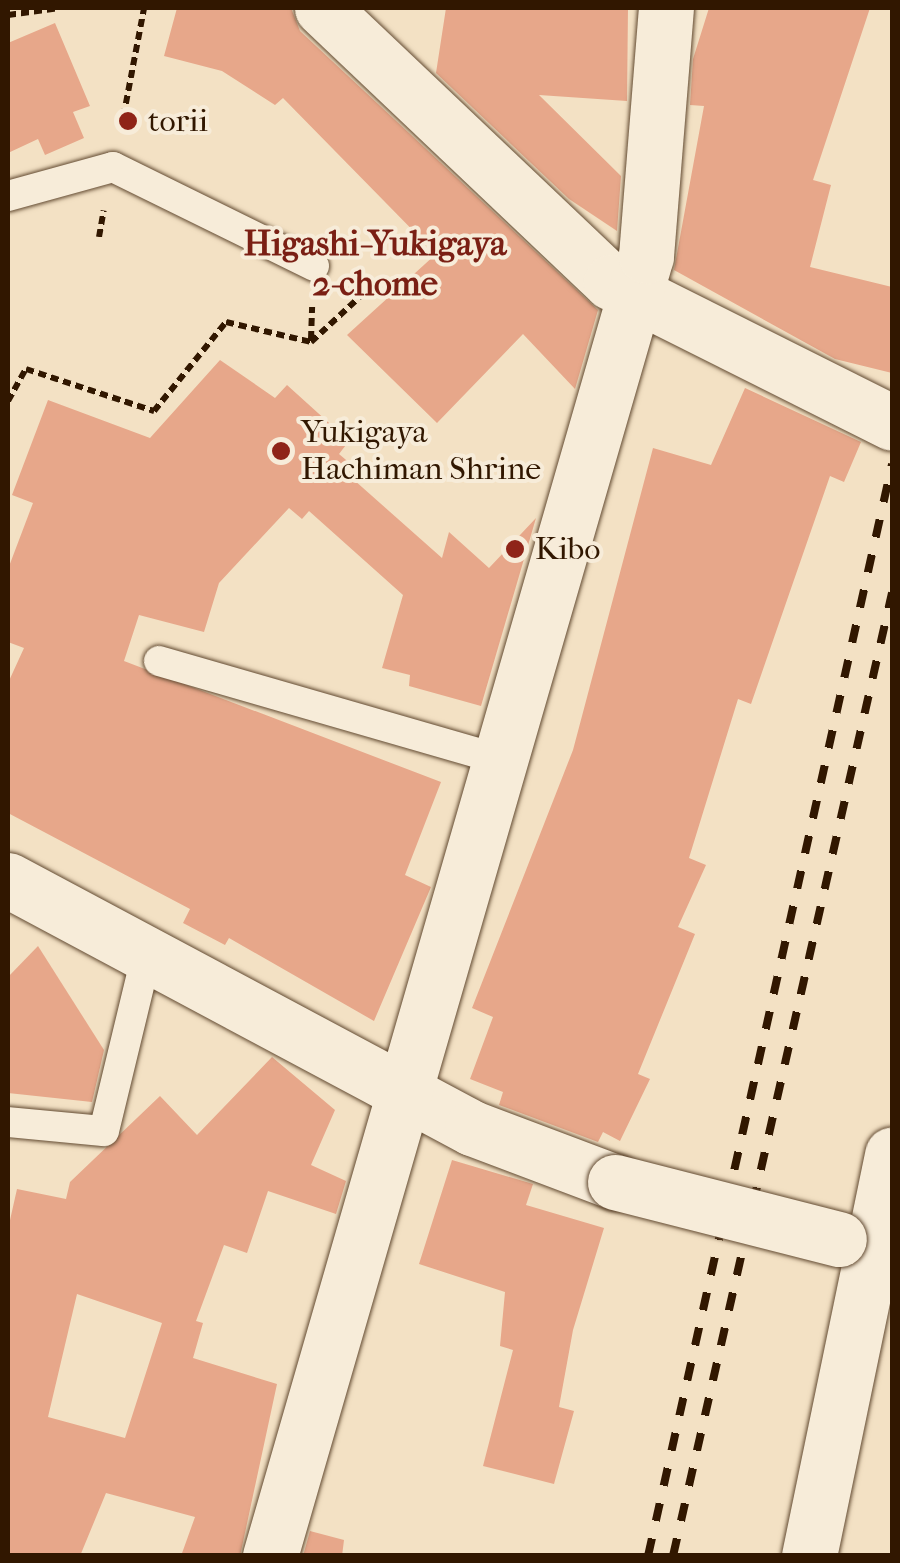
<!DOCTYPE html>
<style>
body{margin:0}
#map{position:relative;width:900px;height:1563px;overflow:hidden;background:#f3e1c4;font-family:"IM FELL French Canon",serif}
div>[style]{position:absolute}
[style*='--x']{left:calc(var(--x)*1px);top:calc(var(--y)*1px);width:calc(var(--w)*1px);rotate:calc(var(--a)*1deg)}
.building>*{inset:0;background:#e7a78a}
.path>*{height:6px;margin-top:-3px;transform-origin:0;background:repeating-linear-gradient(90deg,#311700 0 8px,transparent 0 13px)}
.roads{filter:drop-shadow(0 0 2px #624a31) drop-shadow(0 0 2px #624a31)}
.lane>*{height:30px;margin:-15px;padding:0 15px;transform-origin:15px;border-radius:15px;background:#f7ecd9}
.street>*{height:55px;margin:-27.5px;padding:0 27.5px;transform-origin:27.5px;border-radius:27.5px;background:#f7ecd9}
.rail>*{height:8px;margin-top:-4px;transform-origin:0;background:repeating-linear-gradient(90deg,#311700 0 18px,transparent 0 36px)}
.bridges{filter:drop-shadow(0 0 2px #624a31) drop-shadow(0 0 2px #624a31)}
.street-bridge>*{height:55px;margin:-27.5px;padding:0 27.5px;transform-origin:27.5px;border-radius:27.5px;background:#f7ecd9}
.dots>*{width:28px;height:28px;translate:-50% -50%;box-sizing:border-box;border:5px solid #f7ecd9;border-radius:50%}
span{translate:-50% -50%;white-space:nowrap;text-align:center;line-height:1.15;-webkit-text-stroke:8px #f7ecd9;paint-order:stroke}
.poi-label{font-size:32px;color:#311700}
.left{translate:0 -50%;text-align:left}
.neighbourhood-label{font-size:35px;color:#7a1f14;font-weight:700}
.frame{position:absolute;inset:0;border:10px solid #311700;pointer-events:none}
</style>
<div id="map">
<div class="building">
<i style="clip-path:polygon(177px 8px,291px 8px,300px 31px,598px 310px,575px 389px,523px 334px,437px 423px,347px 335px,436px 254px,283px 98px,275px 105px,222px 71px,164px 56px)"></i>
<i style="clip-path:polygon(446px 8px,628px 8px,627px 101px,539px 95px,621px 176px,617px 231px,569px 199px,436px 73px)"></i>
<i style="clip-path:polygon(709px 8px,870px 8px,813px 180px,831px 185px,810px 267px,892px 287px,892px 373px,835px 359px,674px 270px,704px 106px,690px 105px,693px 59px)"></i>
<i style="clip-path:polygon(55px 23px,90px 106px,73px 112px,84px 138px,45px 155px,38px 139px,8px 153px,8px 43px)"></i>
<i style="clip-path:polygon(220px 360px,275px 398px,287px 385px,349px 441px,339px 454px,352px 465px,345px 472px,442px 558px,449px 532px,489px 568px,536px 518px,481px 706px,409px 686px,410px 675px,382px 668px,403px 595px,309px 511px,302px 519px,289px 508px,219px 583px,204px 632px,139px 615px,124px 661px,441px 782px,405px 875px,431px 887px,374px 1021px,229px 938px,225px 945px,183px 923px,190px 909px,8px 813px,8px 683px,24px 648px,8px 642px,8px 569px,33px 503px,12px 495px,48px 400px,150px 438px)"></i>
<i style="clip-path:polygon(745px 388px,861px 442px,844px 482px,830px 476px,751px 704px,738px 699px,689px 858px,706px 865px,678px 927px,695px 934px,638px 1074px,650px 1079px,620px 1141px,603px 1132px,598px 1142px,499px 1105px,503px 1092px,470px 1079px,493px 1017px,472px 1008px,573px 750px,653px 448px,711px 465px)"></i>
<i style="clip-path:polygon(38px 946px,104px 1050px,92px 1102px,8px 1093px,8px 977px)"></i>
<i style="clip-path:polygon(evenodd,272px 1057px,335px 1110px,311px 1165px,346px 1181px,336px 1214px,268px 1191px,247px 1253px,224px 1245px,196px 1321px,203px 1323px,193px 1358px,277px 1384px,240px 1556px,181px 1556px,195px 1517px,106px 1493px,80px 1556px,8px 1556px,8px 1229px,17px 1189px,66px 1199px,70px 1182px,160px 1096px,197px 1135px,272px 1057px,77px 1294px,162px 1323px,125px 1438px,48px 1417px,77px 1294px)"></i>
<i style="clip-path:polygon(452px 1160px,533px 1184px,526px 1205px,604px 1228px,573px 1330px,559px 1407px,574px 1411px,554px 1484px,483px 1466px,513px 1350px,500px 1346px,505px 1292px,419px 1264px)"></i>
<i style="clip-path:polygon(310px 1531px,344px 1540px,342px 1556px,303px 1556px)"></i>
</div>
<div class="path">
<i style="--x:8;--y:15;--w:52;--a:-7.7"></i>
<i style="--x:121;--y:129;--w:123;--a:-79.2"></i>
<i style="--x:99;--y:237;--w:27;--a:-80"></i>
<i style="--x:311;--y:339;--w:32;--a:-88"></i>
<i style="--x:8;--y:401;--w:37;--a:-61"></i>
<i style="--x:26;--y:369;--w:135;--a:18.2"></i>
<i style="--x:154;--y:411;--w:114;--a:-51"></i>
<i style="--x:226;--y:322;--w:87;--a:13.2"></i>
<i style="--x:311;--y:342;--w:74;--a:-42.8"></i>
</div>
<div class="roads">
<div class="lane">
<i style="--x:8;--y:196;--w:109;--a:-15.4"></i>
<i style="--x:113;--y:167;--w:224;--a:26.2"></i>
<i style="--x:159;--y:661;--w:354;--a:16.1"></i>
<i style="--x:8;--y:1122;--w:96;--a:5.4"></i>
<i style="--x:104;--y:1131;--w:183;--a:-76.4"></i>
</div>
<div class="street">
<i style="--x:322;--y:8;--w:398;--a:43.5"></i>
<i style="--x:611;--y:282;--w:314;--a:26.6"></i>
<i style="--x:8;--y:880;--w:526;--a:28.12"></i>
<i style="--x:472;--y:1128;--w:153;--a:20.7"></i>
<i style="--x:270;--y:1556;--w:1353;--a:-73.87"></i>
<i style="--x:646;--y:256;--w:249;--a:-85.4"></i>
<i style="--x:809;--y:1556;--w:410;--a:-78.3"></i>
</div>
</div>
<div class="rail">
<i style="--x:648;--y:1556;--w:1119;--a:-77.4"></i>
<i style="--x:673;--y:1556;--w:988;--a:-77.19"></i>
</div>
<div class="bridges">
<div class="street-bridge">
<i style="--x:615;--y:1182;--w:231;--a:14.3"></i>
</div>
</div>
<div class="dots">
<i style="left:128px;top:121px;background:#8f2418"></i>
<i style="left:281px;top:451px;background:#8f2418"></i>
<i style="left:515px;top:549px;background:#8f2418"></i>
</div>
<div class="poi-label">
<span class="left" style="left:148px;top:121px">torii</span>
<span class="left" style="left:301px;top:451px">Yukigaya<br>Hachiman Shrine</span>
<span class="left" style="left:535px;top:549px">Kibo</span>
</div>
<div class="neighbourhood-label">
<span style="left:375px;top:264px">Higashi-Yukigaya<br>2-chome</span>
</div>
<div class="frame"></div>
</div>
